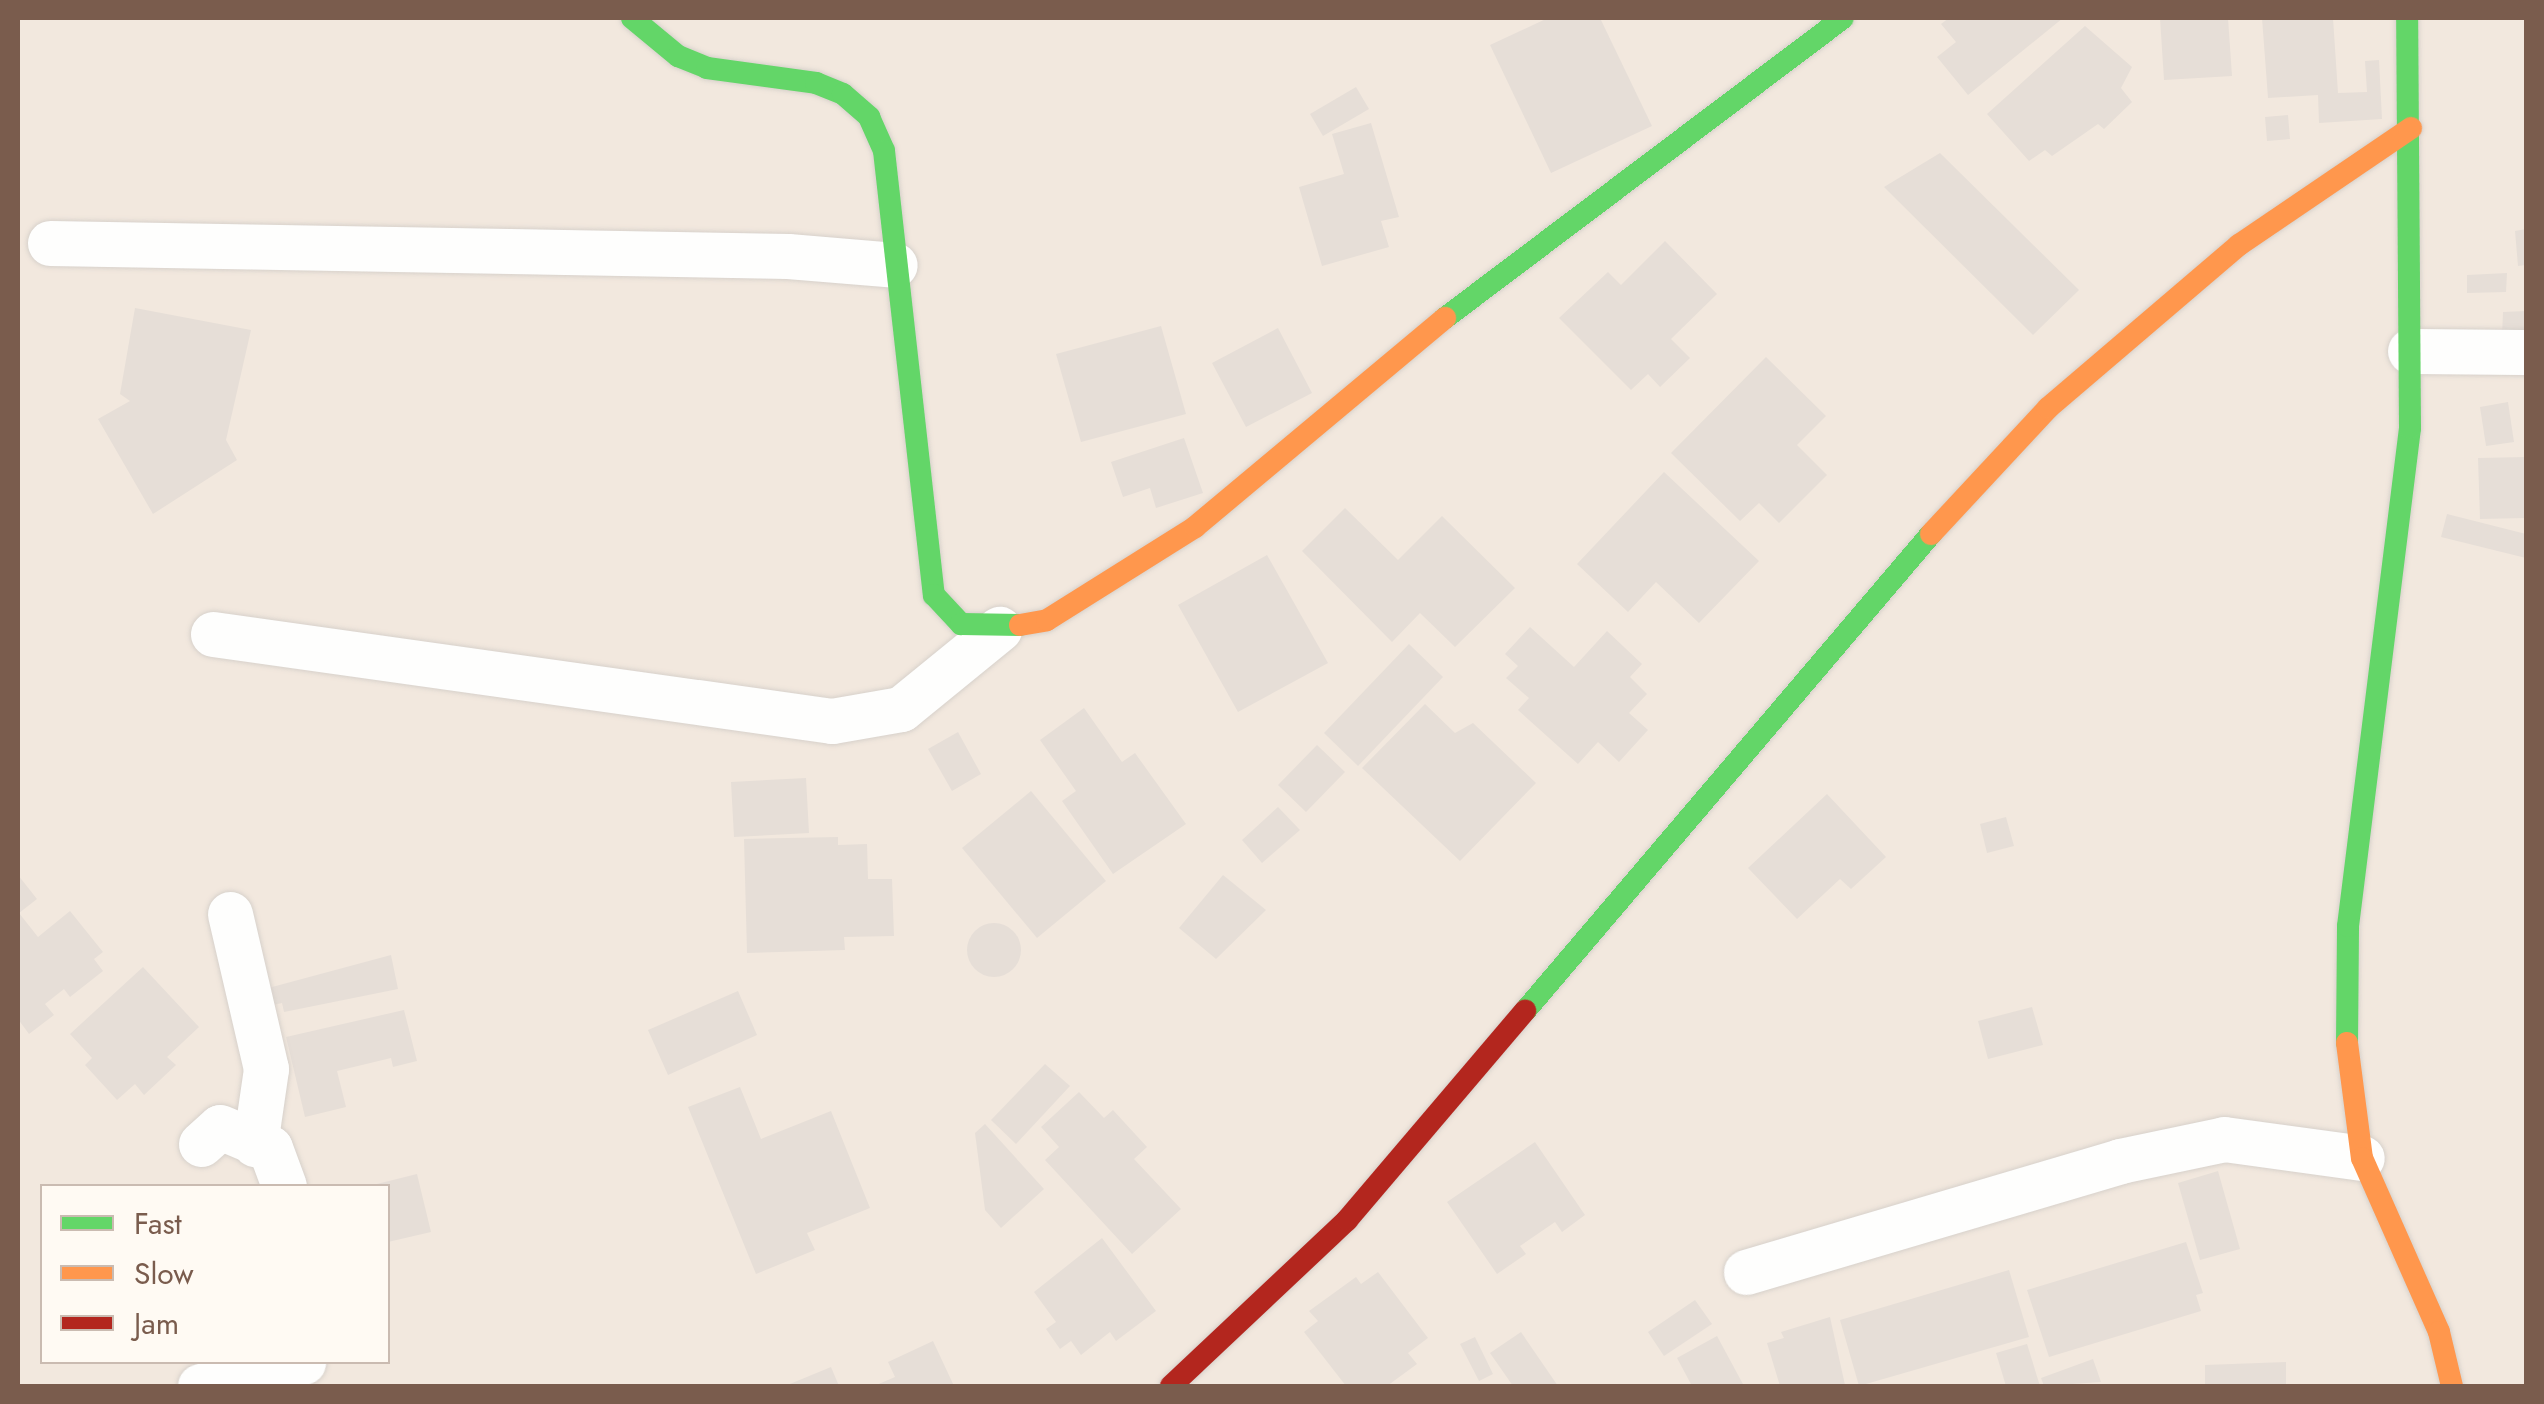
<!DOCTYPE html>
<style>
body{margin:0}
#map{position:relative;width:2544px;height:1404px;overflow:hidden;background:#f9f5f0;font-family:Jost,sans-serif}
div>[style]{position:absolute}
[style*='--x']{left:calc(var(--x)*1px);top:calc(var(--y)*1px);width:calc(var(--w)*1px);rotate:calc(var(--a)*1deg)}
.residential>*{inset:0;background:#f2e8de}
.building>*{inset:0;background:#e6ded7}
.round{border-radius:50%}
.roads{filter:drop-shadow(0 0 2px #d7d1cb) drop-shadow(0 0 2px #d7d1cb)}
.street>*{height:45px;margin:-22.5px;padding:0 22.5px;transform-origin:22.5px;border-radius:22.5px;background:#fefefd}
.fast>*{height:22px;margin:-11px;padding:0 11px;transform-origin:11px;border-radius:11px;background:#63d668}
.slow>*{height:22px;margin:-11px;padding:0 11px;transform-origin:11px;border-radius:11px;background:#ff974d}
.jam>*{height:22px;margin:-11px;padding:0 11px;transform-origin:11px;border-radius:11px;background:#b3261e}
span{translate:-50% -50%;white-space:nowrap;text-align:center;line-height:1.15;-webkit-text-stroke:8px #fffaf3;paint-order:stroke}
.frame{position:absolute;inset:0;border:20px solid #7a5c4d;pointer-events:none}
.legend{position:absolute;left:40px;top:1184px;width:350px;height:180px;box-sizing:border-box;background:#fffaf3;border:2px solid #cabbb1;margin:0;padding:12px 18px;list-style:none;font-size:30px;color:#7a5c4d}
.legend li{display:flex;align-items:center;gap:20px;height:50px}
.legend b{width:50px;border:2px solid #cabbb1}
</style>
<div id="map">
<div class="residential">
<i style="clip-path:polygon(evenodd,18px 18px,2526px 18px,2526px 1386px,18px 1386px,18px 18px,42px 1186px,388px 1186px,388px 1362px,42px 1362px,42px 1186px)"></i>
</div>
<div class="building">
<i style="clip-path:polygon(1548px 18px,1600px 18px,1652px 126px,1551px 173px,1490px 45px)"></i>
<i style="clip-path:polygon(1949px 18px,2063px 18px,1968px 95px,1937px 57px,1956px 42px,1941px 24px)"></i>
<i style="clip-path:polygon(2160px 18px,2228px 18px,2232px 76px,2164px 80px)"></i>
<i style="clip-path:polygon(2262px 18px,2333px 18px,2338px 93px,2367px 92px,2365px 61px,2379px 60px,2382px 119px,2319px 123px,2318px 95px,2268px 98px)"></i>
<i style="clip-path:polygon(2085px 26px,2132px 67px,2121px 88px,2132px 102px,2104px 129px,2098px 124px,2052px 156px,2045px 150px,2029px 161px,1987px 114px)"></i>
<i style="clip-path:polygon(1356px 87px,1369px 109px,1323px 136px,1310px 114px)"></i>
<i style="clip-path:polygon(2288px 115px,2290px 139px,2267px 141px,2265px 117px)"></i>
<i style="clip-path:polygon(1371px 123px,1399px 217px,1381px 221px,1389px 247px,1322px 266px,1299px 187px,1344px 174px,1332px 134px)"></i>
<i style="clip-path:polygon(1940px 153px,2079px 290px,2033px 335px,1884px 187px)"></i>
<i style="clip-path:polygon(2526px 229px,2526px 265px,2518px 266px,2515px 231px)"></i>
<i style="clip-path:polygon(1665px 241px,1717px 294px,1671px 339px,1690px 358px,1660px 387px,1648px 374px,1631px 390px,1559px 318px,1608px 272px,1621px 285px)"></i>
<i style="clip-path:polygon(2507px 273px,2506px 292px,2467px 293px,2467px 275px)"></i>
<i style="clip-path:polygon(135px 308px,251px 330px,226px 440px,237px 460px,153px 514px,98px 419px,130px 401px,120px 394px)"></i>
<i style="clip-path:polygon(2526px 311px,2526px 334px,2502px 336px,2503px 312px)"></i>
<i style="clip-path:polygon(1161px 326px,1186px 414px,1081px 442px,1056px 354px)"></i>
<i style="clip-path:polygon(1278px 328px,1312px 393px,1246px 427px,1212px 363px)"></i>
<i style="clip-path:polygon(1766px 357px,1826px 416px,1797px 445px,1827px 475px,1779px 523px,1759px 503px,1740px 521px,1671px 453px)"></i>
<i style="clip-path:polygon(2508px 402px,2514px 442px,2486px 446px,2480px 407px)"></i>
<i style="clip-path:polygon(1184px 438px,1203px 493px,1156px 508px,1150px 488px,1123px 497px,1111px 462px)"></i>
<i style="clip-path:polygon(2526px 457px,2526px 518px,2480px 519px,2478px 458px)"></i>
<i style="clip-path:polygon(1664px 472px,1759px 561px,1699px 623px,1656px 582px,1628px 612px,1577px 564px)"></i>
<i style="clip-path:polygon(1345px 508px,1398px 560px,1442px 516px,1515px 588px,1455px 647px,1420px 613px,1392px 642px,1302px 551px)"></i>
<i style="clip-path:polygon(2447px 514px,2526px 534px,2526px 558px,2441px 537px)"></i>
<i style="clip-path:polygon(1267px 555px,1328px 663px,1238px 712px,1178px 605px)"></i>
<i style="clip-path:polygon(1530px 627px,1574px 667px,1607px 631px,1642px 664px,1630px 677px,1647px 694px,1629px 713px,1648px 730px,1619px 762px,1598px 742px,1578px 764px,1518px 710px,1529px 698px,1506px 678px,1518px 666px,1505px 654px)"></i>
<i style="clip-path:polygon(1409px 644px,1443px 677px,1358px 766px,1324px 733px)"></i>
<i style="clip-path:polygon(1425px 704px,1455px 733px,1473px 723px,1536px 783px,1460px 861px,1362px 768px)"></i>
<i style="clip-path:polygon(1084px 708px,1122px 762px,1135px 753px,1186px 824px,1113px 874px,1062px 801px,1076px 791px,1040px 740px)"></i>
<i style="clip-path:polygon(958px 732px,981px 774px,952px 791px,928px 749px)"></i>
<i style="clip-path:polygon(1317px 745px,1345px 772px,1306px 812px,1278px 785px)"></i>
<i style="clip-path:polygon(806px 778px,809px 833px,734px 837px,731px 782px)"></i>
<i style="clip-path:polygon(1031px 791px,1106px 881px,1037px 938px,962px 848px)"></i>
<i style="clip-path:polygon(1827px 794px,1886px 857px,1851px 889px,1840px 879px,1797px 919px,1748px 868px)"></i>
<i style="clip-path:polygon(1278px 807px,1300px 830px,1262px 863px,1242px 840px)"></i>
<i style="clip-path:polygon(2006px 817px,2014px 846px,1987px 853px,1980px 824px)"></i>
<i style="clip-path:polygon(838px 837px,838px 845px,867px 844px,868px 879px,892px 879px,894px 936px,844px 937px,845px 950px,747px 953px,744px 839px)"></i>
<i style="clip-path:polygon(18px 875px,37px 899px,19px 913px,38px 937px,70px 911px,103px 952px,94px 959px,103px 971px,70px 997px,64px 989px,45px 1004px,54px 1015px,29px 1034px,18px 1019px)"></i>
<i style="clip-path:polygon(1223px 875px,1266px 910px,1216px 959px,1179px 928px)"></i>
<i class="round" style="left:967px;top:923px;width:54px;height:54px"></i>
<i style="clip-path:polygon(391px 955px,398px 989px,284px 1012px,282px 1003px,264px 1007px,261px 990px)"></i>
<i style="clip-path:polygon(143px 967px,199px 1027px,167px 1057px,176px 1065px,144px 1095px,135px 1084px,117px 1100px,85px 1065px,92px 1058px,70px 1034px)"></i>
<i style="clip-path:polygon(738px 991px,757px 1035px,668px 1075px,648px 1030px)"></i>
<i style="clip-path:polygon(2032px 1007px,2043px 1045px,1988px 1059px,1978px 1021px)"></i>
<i style="clip-path:polygon(404px 1010px,417px 1061px,393px 1067px,391px 1058px,337px 1071px,346px 1107px,305px 1117px,286px 1037px)"></i>
<i style="clip-path:polygon(1045px 1064px,1070px 1086px,1016px 1144px,991px 1120px)"></i>
<i style="clip-path:polygon(740px 1087px,761px 1139px,831px 1111px,870px 1208px,807px 1233px,815px 1250px,756px 1274px,688px 1107px)"></i>
<i style="clip-path:polygon(1079px 1092px,1104px 1118px,1113px 1110px,1147px 1147px,1134px 1159px,1181px 1209px,1132px 1254px,1045px 1160px,1059px 1147px,1041px 1127px)"></i>
<i style="clip-path:polygon(985px 1124px,1044px 1189px,1001px 1228px,985px 1210px,975px 1133px)"></i>
<i style="clip-path:polygon(1535px 1142px,1585px 1215px,1562px 1232px,1555px 1222px,1520px 1246px,1526px 1254px,1497px 1274px,1447px 1202px)"></i>
<i style="clip-path:polygon(2218px 1171px,2240px 1249px,2200px 1260px,2178px 1183px)"></i>
<i style="clip-path:polygon(417px 1174px,431px 1232px,388px 1242px,388px 1186px,373px 1185px)"></i>
<i style="clip-path:polygon(1102px 1238px,1156px 1311px,1116px 1341px,1110px 1332px,1081px 1355px,1071px 1341px,1060px 1349px,1046px 1329px,1056px 1322px,1034px 1292px)"></i>
<i style="clip-path:polygon(2186px 1242px,2203px 1293px,2196px 1295px,2201px 1311px,2049px 1357px,2027px 1290px)"></i>
<i style="clip-path:polygon(2009px 1270px,2029px 1337px,1859px 1386px,1840px 1320px)"></i>
<i style="clip-path:polygon(1378px 1272px,1428px 1338px,1408px 1353px,1417px 1364px,1387px 1386px,1346px 1386px,1304px 1332px,1318px 1321px,1309px 1311px,1356px 1277px,1361px 1284px)"></i>
<i style="clip-path:polygon(1695px 1300px,1712px 1324px,1664px 1356px,1648px 1332px)"></i>
<i style="clip-path:polygon(1830px 1317px,1845px 1385px,1780px 1386px,1767px 1343px,1784px 1338px,1781px 1332px)"></i>
<i style="clip-path:polygon(1521px 1332px,1558px 1386px,1513px 1386px,1490px 1353px)"></i>
<i style="clip-path:polygon(1717px 1336px,1744px 1386px,1692px 1386px,1677px 1358px)"></i>
<i style="clip-path:polygon(1475px 1337px,1493px 1374px,1479px 1381px,1460px 1344px)"></i>
<i style="clip-path:polygon(933px 1341px,954px 1386px,874px 1386px,895px 1377px,888px 1362px)"></i>
<i style="clip-path:polygon(2027px 1344px,2040px 1386px,2006px 1386px,1996px 1353px)"></i>
<i style="clip-path:polygon(2093px 1359px,2101px 1382px,2044px 1386px,2041px 1378px)"></i>
<i style="clip-path:polygon(2286px 1362px,2286px 1386px,2205px 1386px,2205px 1365px)"></i>
<i style="clip-path:polygon(831px 1367px,839px 1386px,785px 1386px)"></i>
</div>
<div class="roads">
<div class="street">
<i style="--x:50;--y:243;--w:738;--a:1.01"></i>
<i style="--x:788;--y:256;--w:107;--a:4.8"></i>
<i style="--x:2410;--y:351;--w:116;--a:0.5"></i>
<i style="--x:213;--y:634;--w:625;--a:8"></i>
<i style="--x:832;--y:721;--w:70;--a:-9.9"></i>
<i style="--x:901;--y:709;--w:127;--a:-39.2"></i>
<i style="--x:230;--y:914;--w:159;--a:76.9"></i>
<i style="--x:266;--y:1069;--w:76;--a:98.3"></i>
<i style="--x:201;--y:1144;--w:25;--a:-42"></i>
<i style="--x:220;--y:1127;--w:54;--a:22.8"></i>
<i style="--x:270;--y:1148;--w:40;--a:69.8"></i>
<i style="--x:1746;--y:1272;--w:390;--a:-16.5"></i>
<i style="--x:2120;--y:1161;--w:106;--a:-11.9"></i>
<i style="--x:2224;--y:1139;--w:139;--a:7.8"></i>
<i style="--x:200;--y:1386;--w:106;--a:-13.1"></i>
</div>
<div class="fast">
<i style="--x:632;--y:18;--w:60;--a:39.6"></i>
<i style="--x:678;--y:56;--w:31;--a:22"></i>
<i style="--x:707;--y:68;--w:110;--a:7.8"></i>
<i style="--x:816;--y:83;--w:29;--a:22"></i>
<i style="--x:843;--y:94;--w:35;--a:41"></i>
<i style="--x:869;--y:117;--w:37;--a:66"></i>
<i style="--x:884;--y:151;--w:447;--a:83.6"></i>
<i style="--x:934;--y:595;--w:40;--a:47"></i>
<i style="--x:961;--y:624;--w:59;--a:1"></i>
<i style="--x:1445;--y:318;--w:498;--a:-37"></i>
<i style="--x:1525;--y:1011;--w:626;--a:-49.6"></i>
<i style="--x:2347;--y:1043;--w:117;--a:-89.5"></i>
<i style="--x:2348;--y:926;--w:502;--a:-82.9"></i>
<i style="--x:2410;--y:428;--w:410;--a:-90.4"></i>
</div>
<div class="slow">
<i style="--x:1931;--y:534;--w:172;--a:-47.1"></i>
<i style="--x:2048;--y:408;--w:251;--a:-40.5"></i>
<i style="--x:2239;--y:245;--w:208;--a:-34.2"></i>
<i style="--x:1020;--y:625;--w:27;--a:-10"></i>
<i style="--x:1047;--y:620;--w:175;--a:-32.1"></i>
<i style="--x:1195;--y:527;--w:326;--a:-39.9"></i>
<i style="--x:2347;--y:1043;--w:116;--a:82.6"></i>
<i style="--x:2362;--y:1158;--w:190;--a:66.1"></i>
<i style="--x:2439;--y:1332;--w:56;--a:76.5"></i>
</div>
<div class="jam">
<i style="--x:1171;--y:1386;--w:242;--a:-43.3"></i>
<i style="--x:1347;--y:1220;--w:275;--a:-49.6"></i>
</div>
</div>
<div class="frame"></div>
<ul class="legend">
<li><b style="height:12px;background:#63d668"></b>Fast</li>
<li><b style="height:12px;background:#ff974d"></b>Slow</li>
<li><b style="height:12px;background:#b3261e"></b>Jam</li>
</ul>
</div>
